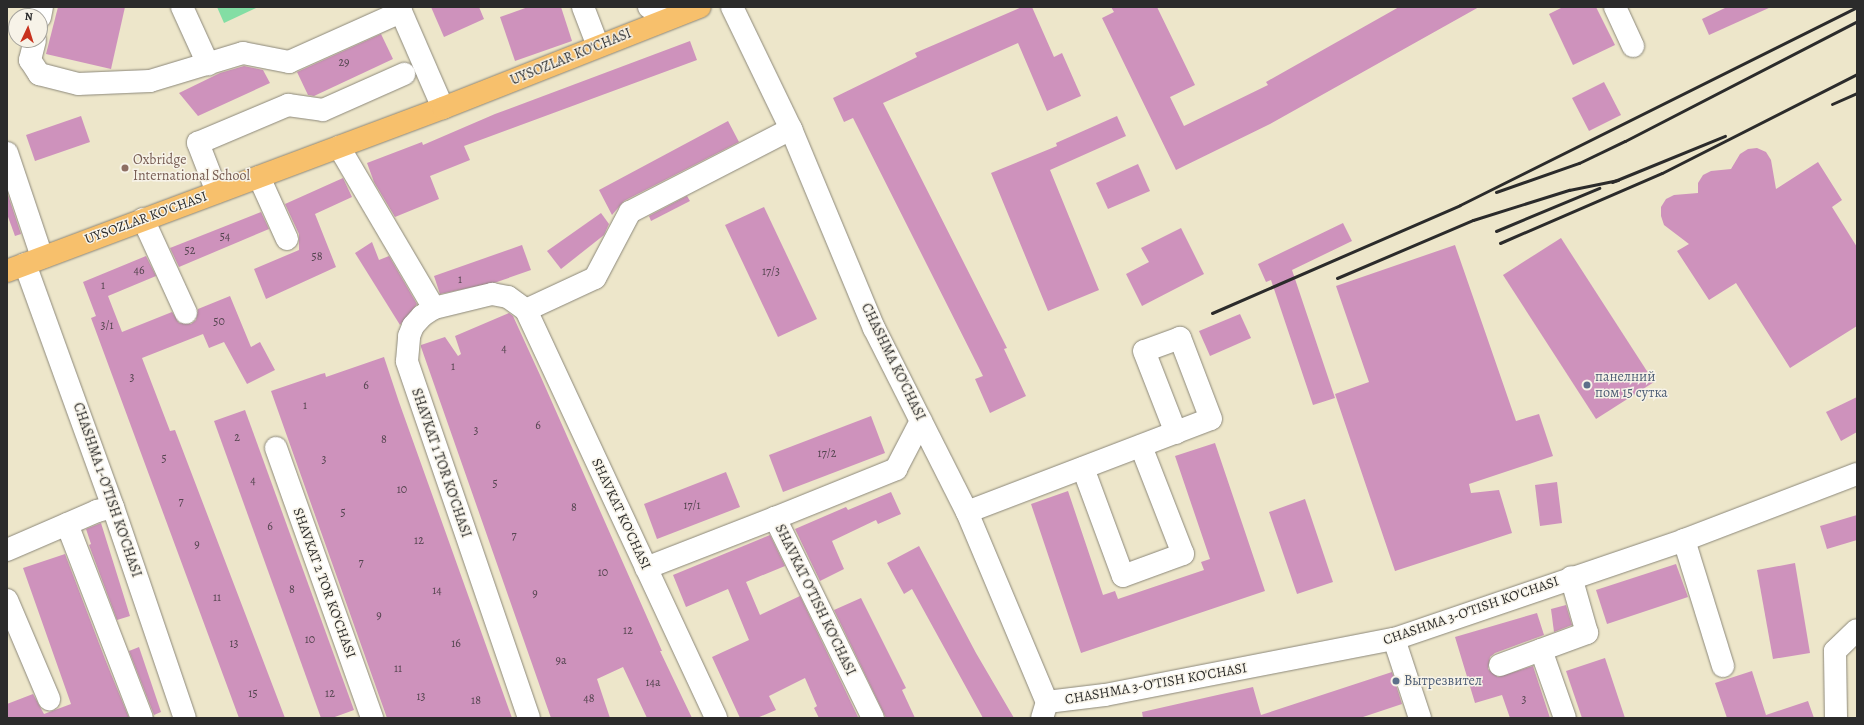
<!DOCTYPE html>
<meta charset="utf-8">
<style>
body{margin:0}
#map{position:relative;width:1864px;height:725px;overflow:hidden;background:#ede6ca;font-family:Alegreya,serif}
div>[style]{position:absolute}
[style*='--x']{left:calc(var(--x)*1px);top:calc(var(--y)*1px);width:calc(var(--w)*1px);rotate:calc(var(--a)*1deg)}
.green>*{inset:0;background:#83dea4}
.building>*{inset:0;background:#ce92bc}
.roads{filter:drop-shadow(0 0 1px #8c887a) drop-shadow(0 0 1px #8c887a)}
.minor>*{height:22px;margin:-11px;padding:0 11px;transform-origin:11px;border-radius:11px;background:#fff}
.major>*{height:22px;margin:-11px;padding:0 11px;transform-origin:11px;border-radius:11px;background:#f7c06c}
.rail>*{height:3px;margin:-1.5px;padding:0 1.5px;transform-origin:1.5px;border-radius:1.5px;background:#2b2b2b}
.dots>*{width:11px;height:11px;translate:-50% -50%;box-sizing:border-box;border:2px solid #f7f3e8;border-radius:50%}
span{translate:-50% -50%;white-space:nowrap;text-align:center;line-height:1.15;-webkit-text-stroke:3px #f7f3e8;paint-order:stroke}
.number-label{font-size:12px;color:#54454f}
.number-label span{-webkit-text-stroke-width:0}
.street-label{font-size:14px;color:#2b2b2b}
.education-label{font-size:14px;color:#785e54}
.left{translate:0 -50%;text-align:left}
.service-label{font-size:14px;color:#4e5e75}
.frame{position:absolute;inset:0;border:8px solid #2b2b2b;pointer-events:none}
.north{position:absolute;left:8px;top:8px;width:40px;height:40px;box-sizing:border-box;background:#f7f3e8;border:1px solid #a5a39c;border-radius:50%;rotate:4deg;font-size:11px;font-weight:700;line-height:16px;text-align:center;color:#2b2b2b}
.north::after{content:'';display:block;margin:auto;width:14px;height:18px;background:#c8321e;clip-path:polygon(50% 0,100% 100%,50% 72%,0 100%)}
</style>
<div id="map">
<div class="green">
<i style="clip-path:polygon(217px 7px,258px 7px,224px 23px)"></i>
</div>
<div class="building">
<i style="clip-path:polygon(58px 7px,125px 7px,111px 69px,46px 54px)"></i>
<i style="clip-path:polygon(431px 7px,479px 7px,484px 19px,444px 37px)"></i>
<i style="clip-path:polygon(528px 7px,561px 7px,572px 41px,515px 61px,500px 17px)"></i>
<i style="clip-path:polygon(1022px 7px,1032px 7px,1054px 57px,1062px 53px,1081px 96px,1047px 111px,1018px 43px,883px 103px,1007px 348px,1004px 349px,1026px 396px,990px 413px,975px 379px,983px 376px,853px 118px,844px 122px,833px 98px,917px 57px,915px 53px)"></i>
<i style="clip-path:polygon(1111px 7px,1157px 7px,1195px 85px,1170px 97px,1184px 126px,1268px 85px,1266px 82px,1399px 7px,1479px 7px,1270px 124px,1176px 170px,1102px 18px,1114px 12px)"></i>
<i style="clip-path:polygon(1563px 7px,1596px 7px,1615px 45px,1573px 65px,1549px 14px)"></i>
<i style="clip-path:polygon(1727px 7px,1771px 7px,1709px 35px,1702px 19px)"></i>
<i style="clip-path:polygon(381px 34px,393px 59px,314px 96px,308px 95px,297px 72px)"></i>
<i style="clip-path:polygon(690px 41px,697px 60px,464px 146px,470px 160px,430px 176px,439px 199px,395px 217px,374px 182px,367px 163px,422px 142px,423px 145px,495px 114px)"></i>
<i style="clip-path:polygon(244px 66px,263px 70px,270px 83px,198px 116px,179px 93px,220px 73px)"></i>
<i style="clip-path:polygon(1604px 82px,1621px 115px,1589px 131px,1572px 98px)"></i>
<i style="clip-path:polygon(81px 116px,90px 142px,35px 161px,26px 135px)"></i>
<i style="clip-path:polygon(1117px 116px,1126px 136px,1050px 170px,1099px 290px,1048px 311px,991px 173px,1057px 146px,1056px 143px)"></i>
<i style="clip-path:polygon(728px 121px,739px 142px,624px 201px,612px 215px,599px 190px)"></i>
<i style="clip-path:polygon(1757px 148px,1766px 152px,1771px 160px,1776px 189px,1818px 162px,1842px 200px,1832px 207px,1857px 247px,1857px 326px,1790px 368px,1736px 283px,1709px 300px,1677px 251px,1689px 244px,1664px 225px,1661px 216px,1661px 207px,1666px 199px,1674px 195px,1698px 193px,1698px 183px,1703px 175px,1711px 171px,1731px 169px,1740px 154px,1748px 149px)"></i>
<i style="clip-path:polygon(1138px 164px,1150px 191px,1108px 209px,1096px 183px)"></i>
<i style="clip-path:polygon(343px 178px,352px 197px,315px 214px,336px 267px,266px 299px,254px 269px,299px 250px,299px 234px,285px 204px)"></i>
<i style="clip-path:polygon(7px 192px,21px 234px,15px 236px,7px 214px)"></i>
<i style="clip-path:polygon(687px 196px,690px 201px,651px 221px,649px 216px)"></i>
<i style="clip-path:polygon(764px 207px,817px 319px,778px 337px,725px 225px)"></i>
<i style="clip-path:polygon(261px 212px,269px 229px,179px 267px,170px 248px)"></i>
<i style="clip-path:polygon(601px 213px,609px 224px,604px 235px,561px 269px,547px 251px)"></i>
<i style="clip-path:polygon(1343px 223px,1352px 241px,1292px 270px,1335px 398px,1313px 405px,1271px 280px,1266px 282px,1258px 264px)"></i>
<i style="clip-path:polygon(1181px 228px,1204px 274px,1142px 306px,1126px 274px,1149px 262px,1141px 248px)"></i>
<i style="clip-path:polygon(1561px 238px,1654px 382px,1596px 419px,1503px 275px)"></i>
<i style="clip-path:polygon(372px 242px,379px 260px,389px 256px,417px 304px,400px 325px,355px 253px)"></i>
<i style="clip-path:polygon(522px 245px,531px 270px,497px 282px,440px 294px,434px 276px)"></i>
<i style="clip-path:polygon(1455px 245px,1516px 421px,1539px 414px,1553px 456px,1469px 484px,1471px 493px,1499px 490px,1512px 533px,1395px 571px,1335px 394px,1369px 382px,1336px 286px)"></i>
<i style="clip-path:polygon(146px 256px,156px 276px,108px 296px,122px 332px,172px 312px,179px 323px,191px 324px,196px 320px,198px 309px,230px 296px,251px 347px,260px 342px,275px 370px,247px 384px,224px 342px,209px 348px,203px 334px,142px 358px,170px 431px,175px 430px,285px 718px,239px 718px,91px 318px,96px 316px,83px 282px)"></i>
<i style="clip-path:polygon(509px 313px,513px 316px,540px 375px,662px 651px,660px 651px,692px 718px,647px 718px,623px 667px,597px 679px,610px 718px,551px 718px,421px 347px,421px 345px,445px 337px,458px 356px,461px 354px,455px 336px)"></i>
<i style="clip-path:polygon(1240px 314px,1251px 338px,1210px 356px,1199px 331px)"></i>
<i style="clip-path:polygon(384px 357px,399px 402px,512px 718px,387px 718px,271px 391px,321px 374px,325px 373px,326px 377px)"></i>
<i style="clip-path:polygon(1857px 397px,1857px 432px,1841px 441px,1826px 412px)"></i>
<i style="clip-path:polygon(245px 410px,354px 710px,332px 718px,321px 718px,214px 421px)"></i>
<i style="clip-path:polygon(871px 416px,885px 453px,783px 492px,769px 455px)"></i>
<i style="clip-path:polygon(1215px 443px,1265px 591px,1081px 653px,1031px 504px,1068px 491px,1103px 595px,1115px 591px,1118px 599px,1204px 570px,1201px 562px,1210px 559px,1175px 456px)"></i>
<i style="clip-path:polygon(726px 472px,740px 507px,657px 539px,644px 504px)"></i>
<i style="clip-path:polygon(1557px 482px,1562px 523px,1540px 526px,1535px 485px)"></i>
<i style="clip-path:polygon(891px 492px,901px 514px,878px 524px,876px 520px,832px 541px,844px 569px,820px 581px,795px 529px,846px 507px,848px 510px)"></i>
<i style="clip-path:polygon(1305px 499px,1333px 582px,1297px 594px,1269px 512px)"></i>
<i style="clip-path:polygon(1857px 515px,1857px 540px,1827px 549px,1820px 526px)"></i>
<i style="clip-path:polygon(101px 523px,130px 616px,117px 620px,89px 545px,91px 544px,86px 529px)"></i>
<i style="clip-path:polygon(770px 535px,785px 566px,746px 582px,760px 615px,800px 596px,858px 717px,819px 718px,814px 708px,817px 706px,805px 678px,769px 696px,776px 710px,757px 718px,740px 718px,712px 657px,749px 640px,728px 589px,686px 607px,673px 575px)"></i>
<i style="clip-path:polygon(919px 546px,976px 653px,1014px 718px,983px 718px,912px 589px,904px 594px,887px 563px)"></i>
<i style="clip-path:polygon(65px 554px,105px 659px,129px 718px,7px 718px,7px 704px,33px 694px,44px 714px,71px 704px,23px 568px)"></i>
<i style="clip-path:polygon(1795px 563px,1810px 653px,1773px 659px,1757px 570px)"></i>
<i style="clip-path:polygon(1676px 564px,1688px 597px,1607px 624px,1596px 590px)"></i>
<i style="clip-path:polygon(861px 598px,906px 688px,902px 690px,915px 718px,886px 718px,834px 610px)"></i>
<i style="clip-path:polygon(1566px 605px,1572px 625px,1554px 632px,1551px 609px)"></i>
<i style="clip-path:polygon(1537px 613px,1544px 635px,1495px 653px,1490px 657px,1488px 669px,1498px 677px,1533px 666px,1550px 718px,1510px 718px,1502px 695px,1475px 703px,1455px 637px)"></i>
<i style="clip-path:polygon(139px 647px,161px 712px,154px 715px,129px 651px)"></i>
<i style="clip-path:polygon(1605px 658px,1625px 718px,1582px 718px,1566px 671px)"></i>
<i style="clip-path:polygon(1752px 671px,1766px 715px,1808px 701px,1814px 718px,1727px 718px,1715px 683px)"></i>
<i style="clip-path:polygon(1392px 672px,1402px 704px,1360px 718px,1143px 718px,1142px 712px,1253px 687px,1261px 715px)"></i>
</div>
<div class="roads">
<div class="minor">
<i style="--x:182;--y:7;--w:63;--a:65.5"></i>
<i style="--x:399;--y:7;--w:110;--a:66.5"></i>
<i style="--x:583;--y:7;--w:42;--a:69"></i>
<i style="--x:649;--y:7;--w:30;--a:6"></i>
<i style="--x:679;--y:10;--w:16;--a:-7"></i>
<i style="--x:732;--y:7;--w:136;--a:64.2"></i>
<i style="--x:791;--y:129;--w:216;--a:67.4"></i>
<i style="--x:874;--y:328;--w:206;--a:63.2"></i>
<i style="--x:967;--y:512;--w:206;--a:67.2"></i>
<i style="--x:1047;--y:702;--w:17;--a:107"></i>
<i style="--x:1615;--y:7;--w:43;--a:65.2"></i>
<i style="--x:40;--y:17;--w:10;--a:-79"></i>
<i style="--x:35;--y:40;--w:21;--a:104"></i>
<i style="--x:30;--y:60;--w:17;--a:57"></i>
<i style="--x:39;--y:74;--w:40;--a:14.4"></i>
<i style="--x:78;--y:84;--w:72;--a:-2.4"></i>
<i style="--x:150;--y:81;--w:97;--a:-16.8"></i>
<i style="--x:243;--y:53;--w:47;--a:11.1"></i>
<i style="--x:289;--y:62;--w:123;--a:-24.1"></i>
<i style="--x:339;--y:147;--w:187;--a:59.5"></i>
<i style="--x:7;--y:153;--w:110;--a:71.4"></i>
<i style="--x:259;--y:177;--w:68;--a:65.7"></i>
<i style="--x:217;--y:192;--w:53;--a:-111.2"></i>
<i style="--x:198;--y:143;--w:98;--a:-22.9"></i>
<i style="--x:288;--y:105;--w:35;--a:8"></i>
<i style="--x:323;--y:110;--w:89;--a:-24"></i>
<i style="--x:143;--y:219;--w:103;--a:65.4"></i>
<i style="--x:25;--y:264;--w:258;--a:70.1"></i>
<i style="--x:113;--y:507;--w:223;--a:71.2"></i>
<i style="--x:526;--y:310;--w:76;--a:-24.9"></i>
<i style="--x:595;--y:278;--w:75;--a:-62.1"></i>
<i style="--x:630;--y:212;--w:181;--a:-27.3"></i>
<i style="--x:276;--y:448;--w:287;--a:70.4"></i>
<i style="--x:1083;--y:468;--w:115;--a:69.7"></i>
<i style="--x:1123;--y:576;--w:64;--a:-20.1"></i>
<i style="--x:1183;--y:554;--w:116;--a:-111.3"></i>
<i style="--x:967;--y:512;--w:261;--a:-20.9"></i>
<i style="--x:1211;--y:419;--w:87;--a:-110.9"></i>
<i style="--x:1180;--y:338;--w:38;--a:160"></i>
<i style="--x:1144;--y:351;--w:88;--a:68.7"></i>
<i style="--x:67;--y:524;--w:208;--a:68.9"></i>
<i style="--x:1684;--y:540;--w:132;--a:72.8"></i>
<i style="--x:7;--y:550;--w:98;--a:-23.4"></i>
<i style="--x:97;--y:511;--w:16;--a:-14"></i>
<i style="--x:646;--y:568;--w:138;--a:-21.2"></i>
<i style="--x:7;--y:600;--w:108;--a:67"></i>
<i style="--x:1394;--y:639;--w:83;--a:71.8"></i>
<i style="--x:1541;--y:650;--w:72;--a:70.6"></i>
<i style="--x:1500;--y:665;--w:93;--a:-20.2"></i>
<i style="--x:1587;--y:633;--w:58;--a:-105.9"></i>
<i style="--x:1047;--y:702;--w:58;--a:-6.9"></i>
<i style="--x:1105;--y:695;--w:294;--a:-11"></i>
<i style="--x:1394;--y:639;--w:306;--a:-18.8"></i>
<i style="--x:1684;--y:540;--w:185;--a:-20.9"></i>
<i style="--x:1836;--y:717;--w:66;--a:-90.9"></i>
<i style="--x:1835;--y:651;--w:30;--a:-44"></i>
<i style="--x:529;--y:718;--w:377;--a:-108.9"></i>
<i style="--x:407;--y:361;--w:25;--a:-85"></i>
<i style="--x:409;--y:336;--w:11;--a:-68"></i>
<i style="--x:413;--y:326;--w:13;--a:-48"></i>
<i style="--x:422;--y:316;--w:14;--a:-34"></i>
<i style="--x:434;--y:308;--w:60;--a:-13.6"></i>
<i style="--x:492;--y:294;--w:16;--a:11"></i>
<i style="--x:508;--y:297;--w:22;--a:36"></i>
<i style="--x:526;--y:310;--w:450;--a:65"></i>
<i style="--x:873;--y:718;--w:223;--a:-116.1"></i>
<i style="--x:775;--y:518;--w:131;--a:-22"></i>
<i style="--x:896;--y:469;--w:54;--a:-62.5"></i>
</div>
<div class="major">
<i style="--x:7;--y:271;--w:465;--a:-20.5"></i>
<i style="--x:443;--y:108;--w:276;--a:-21.5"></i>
</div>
</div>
<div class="rail">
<i style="--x:1832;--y:104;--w:27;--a:-24"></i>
<i style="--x:1612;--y:182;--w:122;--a:-22.2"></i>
<i style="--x:1496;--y:192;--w:88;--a:-19.3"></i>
<i style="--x:1579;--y:163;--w:51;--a:-25.6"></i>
<i style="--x:1625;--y:141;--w:261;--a:-27.3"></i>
<i style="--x:1496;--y:231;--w:112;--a:-22.7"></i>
<i style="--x:1500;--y:243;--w:176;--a:-23.4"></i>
<i style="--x:1662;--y:173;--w:219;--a:-26.9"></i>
<i style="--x:1337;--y:278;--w:148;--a:-23.1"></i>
<i style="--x:1473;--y:220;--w:101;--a:-17.4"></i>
<i style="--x:1569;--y:190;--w:50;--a:-11.5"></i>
<i style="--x:1212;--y:313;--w:270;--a:-23.5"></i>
<i style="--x:1460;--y:205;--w:444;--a:-26.5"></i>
</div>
<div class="dots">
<i style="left:125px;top:168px;background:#8d6e63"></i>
<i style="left:1587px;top:385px;background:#5c6f8a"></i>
<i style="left:1396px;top:681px;background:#5c6f8a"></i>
</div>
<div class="number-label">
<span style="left:344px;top:63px">29</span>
<span style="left:225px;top:237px">54</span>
<span style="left:190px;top:251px">52</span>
<span style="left:317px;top:257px">58</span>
<span style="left:139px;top:271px">46</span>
<span style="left:771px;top:272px">17/3</span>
<span style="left:460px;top:280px">1</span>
<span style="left:103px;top:286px">1</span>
<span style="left:219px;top:322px">50</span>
<span style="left:107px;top:326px">3/1</span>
<span style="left:504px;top:349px">4</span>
<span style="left:453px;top:367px">1</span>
<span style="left:132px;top:378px">3</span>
<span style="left:366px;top:386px">6</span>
<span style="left:305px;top:406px">1</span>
<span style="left:538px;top:426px">6</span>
<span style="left:476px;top:431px">3</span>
<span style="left:237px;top:438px">2</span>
<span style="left:384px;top:440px">8</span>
<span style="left:827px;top:454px">17/2</span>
<span style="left:164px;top:459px">5</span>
<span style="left:324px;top:460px">3</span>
<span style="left:253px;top:481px">4</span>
<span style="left:495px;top:484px">5</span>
<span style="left:402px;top:490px">10</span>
<span style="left:181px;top:502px">7</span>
<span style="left:692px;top:506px">17/1</span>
<span style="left:574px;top:508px">8</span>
<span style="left:343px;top:513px">5</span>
<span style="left:270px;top:527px">6</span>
<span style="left:514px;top:536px">7</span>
<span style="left:419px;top:541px">12</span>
<span style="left:197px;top:545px">9</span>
<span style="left:361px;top:563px">7</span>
<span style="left:603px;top:573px">10</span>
<span style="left:292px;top:590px">8</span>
<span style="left:437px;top:591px">14</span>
<span style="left:535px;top:594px">9</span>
<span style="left:217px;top:598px">11</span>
<span style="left:379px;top:616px">9</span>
<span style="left:628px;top:631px">12</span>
<span style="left:310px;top:640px">10</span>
<span style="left:234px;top:644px">13</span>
<span style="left:456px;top:644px">16</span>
<span style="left:561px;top:661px">9a</span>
<span style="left:398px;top:669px">11</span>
<span style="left:653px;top:683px">14a</span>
<span style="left:253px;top:694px">15</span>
<span style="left:330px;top:694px">12</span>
<span style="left:421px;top:697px">13</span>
<span style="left:589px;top:699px">48</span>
<span style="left:1524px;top:700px">3</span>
<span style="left:476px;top:701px">18</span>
</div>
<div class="street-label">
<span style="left:571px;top:57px;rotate:-22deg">UYSOZLAR KO'CHASI</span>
<span style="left:146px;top:218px;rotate:-20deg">UYSOZLAR KO'CHASI</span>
<span style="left:893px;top:362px;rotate:64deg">CHASHMA KO'CHASI</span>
<span style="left:441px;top:463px;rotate:71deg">SHAVKAT 1 TOR KO'CHASI</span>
<span style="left:107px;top:490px;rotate:71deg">CHASHMA 1-O'TISH KO'CHASI</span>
<span style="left:621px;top:514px;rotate:65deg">SHAVKAT KO'CHASI</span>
<span style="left:324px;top:583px;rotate:70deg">SHAVKAT 2 TOR KO'CHASI</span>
<span style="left:815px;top:600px;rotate:64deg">SHAVKAT O'TISH KO'CHASI</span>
<span style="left:1471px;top:611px;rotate:-19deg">CHASHMA 3-O'TISH KO'CHASI</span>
<span style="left:1156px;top:684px;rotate:-10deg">CHASHMA 3-O'TISH KO'CHASI</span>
</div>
<div class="education-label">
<span class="left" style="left:133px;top:168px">Oxbridge<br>International School</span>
</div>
<div class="service-label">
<span class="left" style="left:1595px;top:385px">панелний<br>пом 15 сутка</span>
<span class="left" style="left:1404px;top:681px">Вытрезвител</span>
</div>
<div class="frame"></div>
<div class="north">N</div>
</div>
